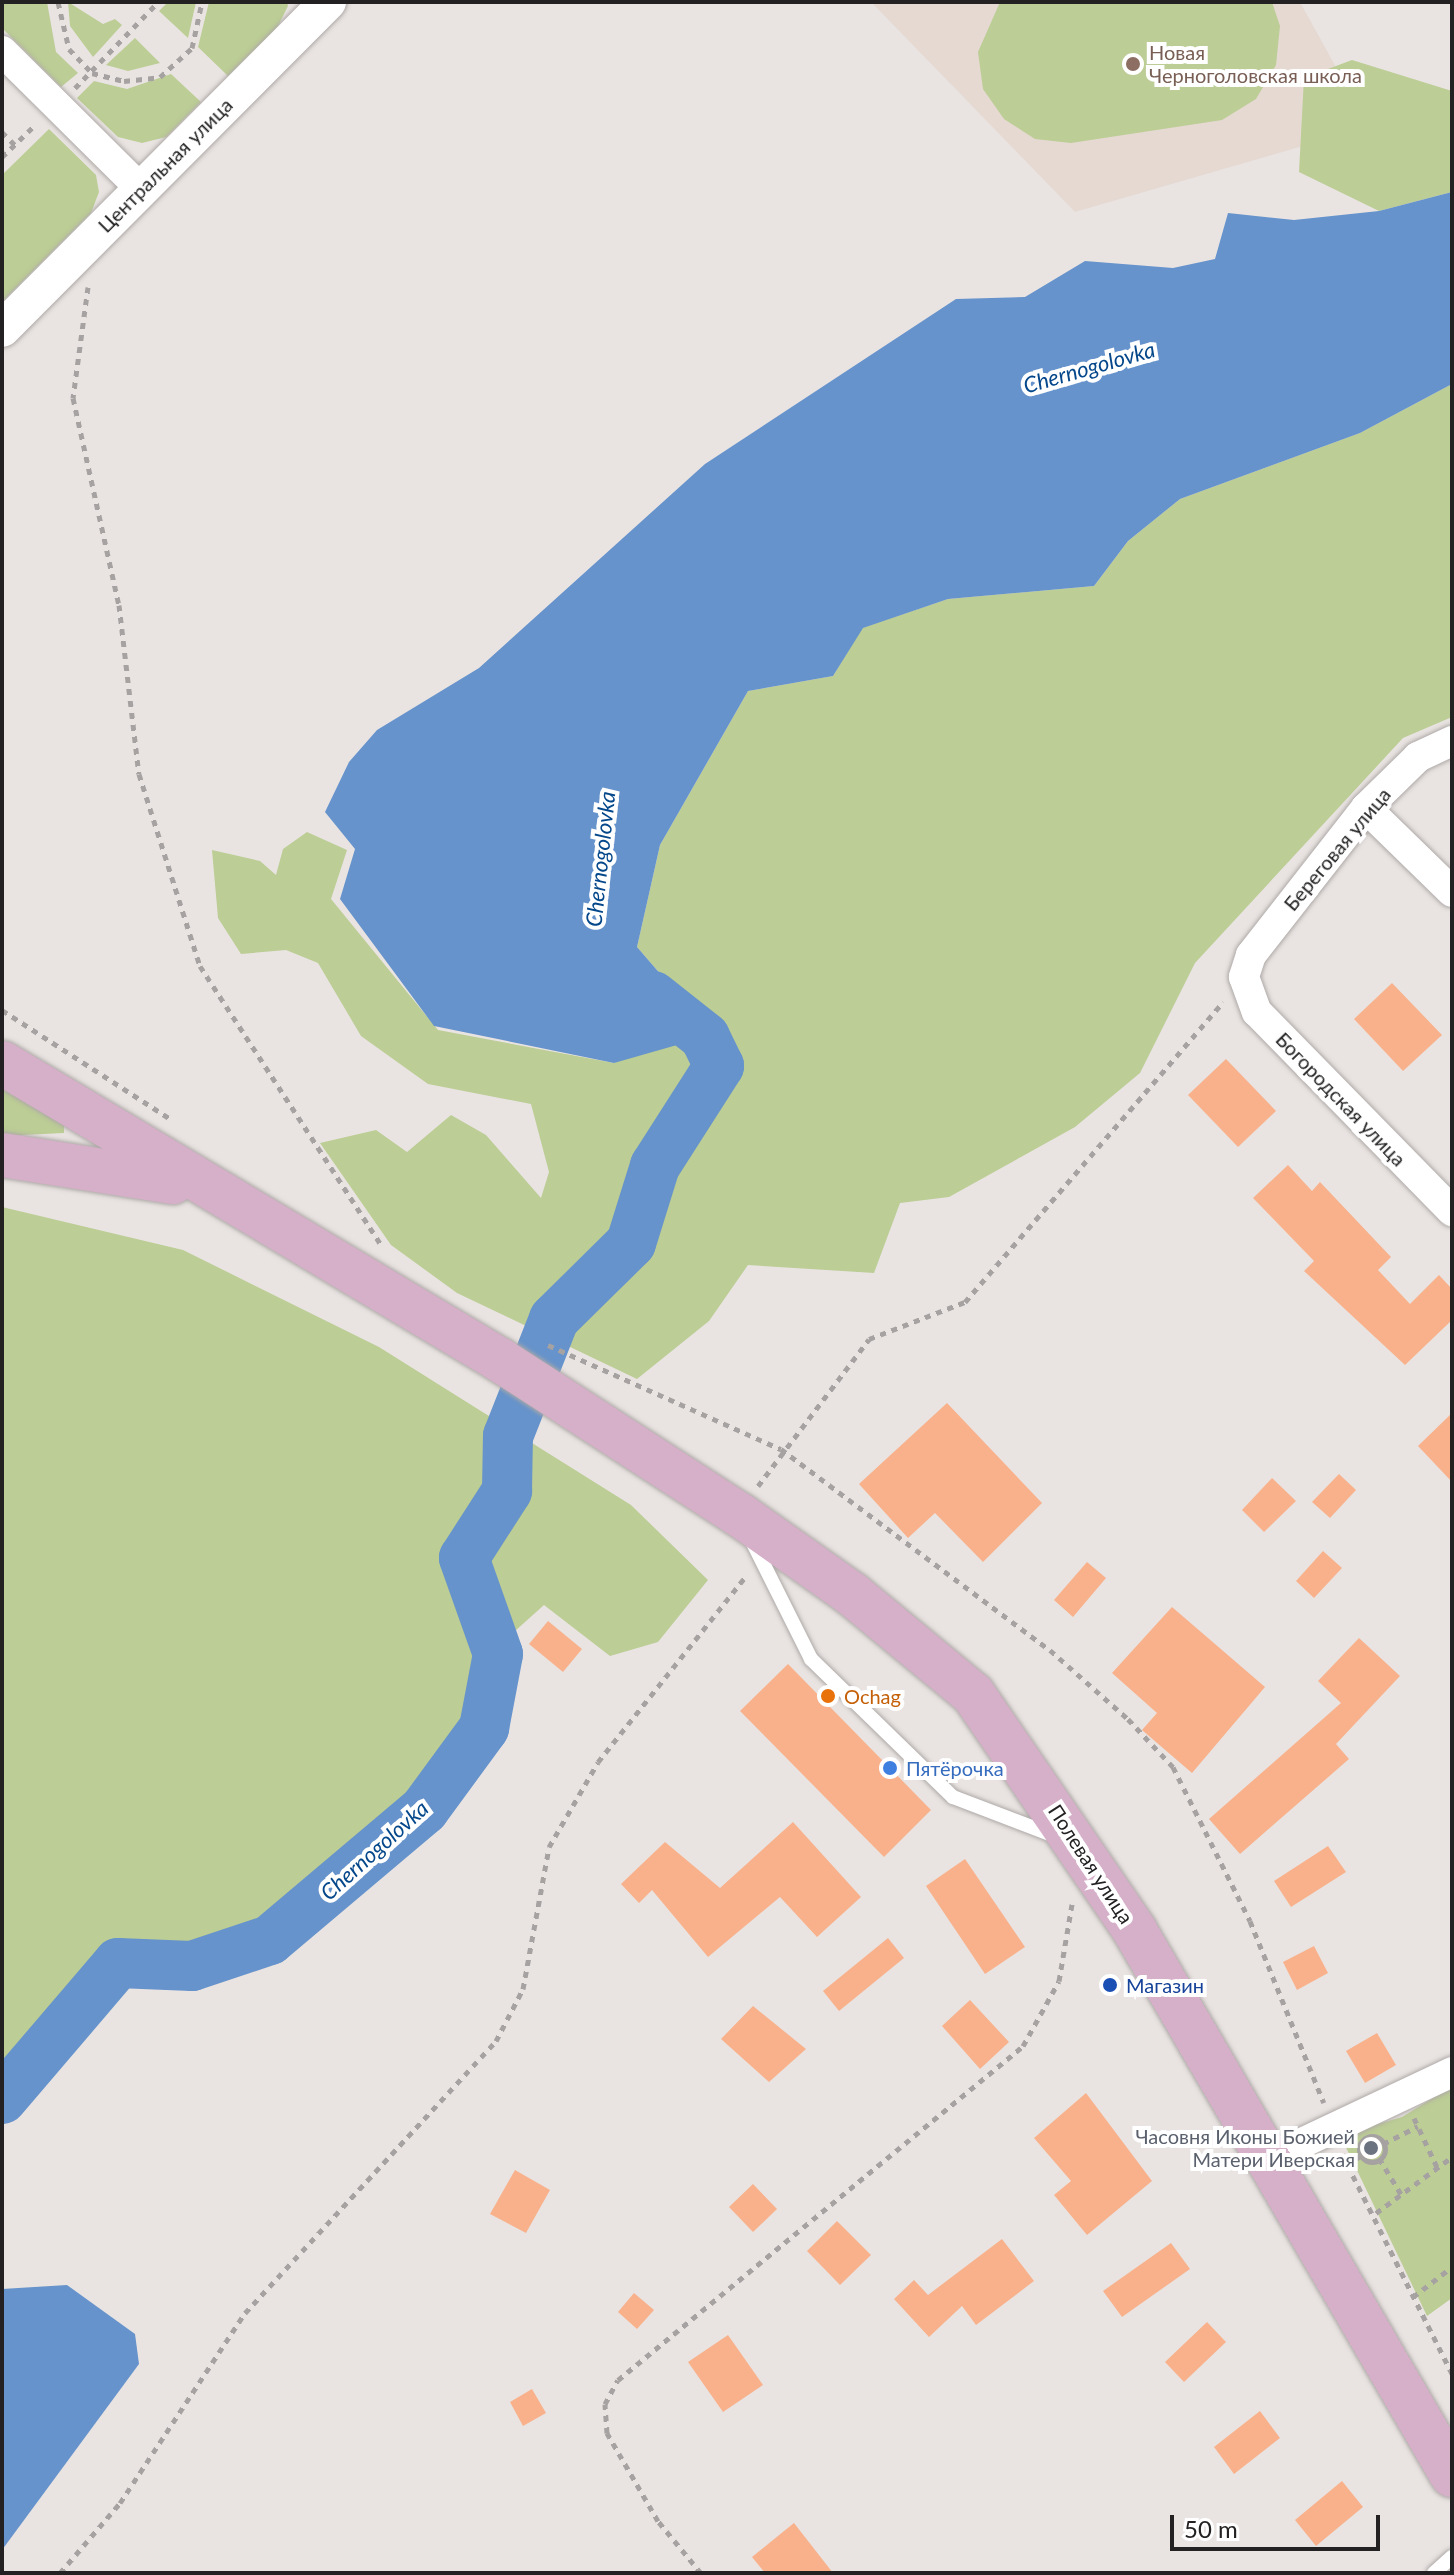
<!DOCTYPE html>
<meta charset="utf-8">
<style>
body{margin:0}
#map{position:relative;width:1454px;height:2575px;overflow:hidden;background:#e9e4e2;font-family:Lato,sans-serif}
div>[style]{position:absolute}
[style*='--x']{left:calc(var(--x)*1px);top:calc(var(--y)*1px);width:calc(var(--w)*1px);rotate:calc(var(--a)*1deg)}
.built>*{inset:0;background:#e5d9d2}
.green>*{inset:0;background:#bccd95}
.water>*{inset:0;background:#6693cb}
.river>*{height:50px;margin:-25px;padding:0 25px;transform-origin:25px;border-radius:25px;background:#6693cb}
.building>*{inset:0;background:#f8b18b}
.path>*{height:5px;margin-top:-2.5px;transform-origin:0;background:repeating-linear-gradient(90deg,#a6a2a1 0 6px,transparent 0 12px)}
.path>.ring{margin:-2.5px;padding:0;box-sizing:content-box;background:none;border:5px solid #a6a2a1;border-radius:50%}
.roads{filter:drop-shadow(0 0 2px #aea9a7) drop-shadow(0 0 2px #aea9a7)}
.service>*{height:14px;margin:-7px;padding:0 7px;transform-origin:7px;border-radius:7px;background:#fff}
.minor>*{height:30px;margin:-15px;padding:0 15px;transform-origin:15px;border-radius:15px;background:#fff}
.tertiary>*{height:36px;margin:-18px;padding:0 18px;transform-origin:18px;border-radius:18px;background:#fff}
.primary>*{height:44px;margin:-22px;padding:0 22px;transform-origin:22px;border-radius:22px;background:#d6b0c9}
.dots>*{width:22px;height:22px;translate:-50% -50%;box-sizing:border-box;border:4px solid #fff;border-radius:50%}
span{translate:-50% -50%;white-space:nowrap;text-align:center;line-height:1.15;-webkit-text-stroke:8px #fff;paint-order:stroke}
.education-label{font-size:20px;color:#785e54}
.left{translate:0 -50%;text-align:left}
.street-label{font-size:20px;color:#232121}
.food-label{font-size:20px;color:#c56008}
.shop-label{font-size:20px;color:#366cbe}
.transit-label{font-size:20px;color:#164399}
.worship-label{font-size:20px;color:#5b616d}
.right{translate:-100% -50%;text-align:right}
.water-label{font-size:22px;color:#04478a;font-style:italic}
.frame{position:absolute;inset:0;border:4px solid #232121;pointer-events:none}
.scale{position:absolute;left:1170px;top:2515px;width:210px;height:36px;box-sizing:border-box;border:4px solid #232121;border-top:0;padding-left:10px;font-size:24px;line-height:28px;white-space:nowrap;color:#232121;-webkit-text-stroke:6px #fff;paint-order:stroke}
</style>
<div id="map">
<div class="built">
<i style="clip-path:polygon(871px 2px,1300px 2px,1369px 127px,1075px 212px)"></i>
</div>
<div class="green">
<i style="clip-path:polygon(2px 2px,47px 2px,56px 52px,78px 73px,61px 87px,2px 28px)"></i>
<i style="clip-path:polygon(68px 2px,103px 24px,115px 19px,122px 25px,93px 57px,70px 26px)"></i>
<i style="clip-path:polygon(168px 2px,196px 2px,188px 38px,159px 11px)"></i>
<i style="clip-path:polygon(209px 2px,287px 2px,288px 6px,277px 28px,228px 76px,198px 47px)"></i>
<i style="clip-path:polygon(1000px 2px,1272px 2px,1280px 26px,1276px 65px,1256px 99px,1222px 120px,1071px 143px,1035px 139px,1004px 119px,983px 89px,978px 52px)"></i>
<i style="clip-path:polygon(135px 38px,160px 63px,128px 71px,106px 65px)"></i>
<i style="clip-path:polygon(1352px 60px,1452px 91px,1452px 192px,1379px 211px,1299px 172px,1304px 78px)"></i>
<i style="clip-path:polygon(171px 74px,201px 102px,166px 137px,142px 143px,118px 137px,77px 98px,94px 81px,127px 89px)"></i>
<i style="clip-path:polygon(49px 129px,96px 175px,99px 192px,91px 213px,2px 302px,2px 175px)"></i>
<i style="clip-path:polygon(1452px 384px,1452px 717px,1403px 738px,1195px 963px,1140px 1073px,1075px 1127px,949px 1197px,900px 1203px,874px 1273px,748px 1265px,709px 1321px,637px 1379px,457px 1293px,391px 1245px,320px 1143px,376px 1130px,407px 1152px,451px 1115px,486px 1135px,541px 1198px,549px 1172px,531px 1104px,428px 1084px,361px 1036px,318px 963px,286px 950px,241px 954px,218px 918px,212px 850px,260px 861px,276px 875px,283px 849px,307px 832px,347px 850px,331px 899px,438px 1030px,614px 1063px,717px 1015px,675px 991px,637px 947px,660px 845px,748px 691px,833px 676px,862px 628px,948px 599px,1094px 586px,1128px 541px,1180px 499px,1360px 433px)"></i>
<i style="clip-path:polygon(2px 1085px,64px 1121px,64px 1133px,2px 1136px)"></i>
<i style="clip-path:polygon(2px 1207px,183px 1250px,379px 1347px,631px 1505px,708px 1580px,658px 1642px,610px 1656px,544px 1605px,515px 1631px,514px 1672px,481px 1702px,413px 1794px,365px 1837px,230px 1939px,99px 1948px,2px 2064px)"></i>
<i style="clip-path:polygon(1452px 2086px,1452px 2298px,1427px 2316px,1340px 2135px,1402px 2117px)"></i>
</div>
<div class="water">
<i style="clip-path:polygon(1452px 192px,1452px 384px,1360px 433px,1180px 499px,1128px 541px,1094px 586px,948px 599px,863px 628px,833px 676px,748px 691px,660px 845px,637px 947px,675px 991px,717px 1015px,705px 1037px,614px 1063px,434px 1026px,340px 899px,355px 849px,325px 812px,349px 762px,377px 730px,479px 668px,705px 464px,956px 299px,1025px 297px,1085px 261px,1173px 268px,1215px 259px,1228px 213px,1294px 220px,1379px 211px)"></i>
<i style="clip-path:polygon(67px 2285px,135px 2334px,139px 2364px,2px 2550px,2px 2289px)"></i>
</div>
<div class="river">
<i style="--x:2;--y:2099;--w:179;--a:-49.5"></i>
<i style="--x:118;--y:1963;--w:74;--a:2.3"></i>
<i style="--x:192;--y:1966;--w:82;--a:-18.4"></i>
<i style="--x:270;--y:1940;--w:202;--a:-40.2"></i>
<i style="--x:424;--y:1810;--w:102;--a:-53.8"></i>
<i style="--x:484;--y:1728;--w:75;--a:-79.3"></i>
<i style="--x:498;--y:1654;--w:102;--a:-109.5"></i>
<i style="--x:464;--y:1558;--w:80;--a:-57.3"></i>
<i style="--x:507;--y:1491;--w:55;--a:-89"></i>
<i style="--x:508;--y:1436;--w:126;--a:-68.5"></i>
<i style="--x:554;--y:1319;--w:108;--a:-44.6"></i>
<i style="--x:631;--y:1243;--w:81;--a:-72.7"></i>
<i style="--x:655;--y:1166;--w:119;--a:-57.4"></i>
<i style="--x:719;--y:1066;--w:32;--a:-116"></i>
<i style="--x:705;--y:1037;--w:66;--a:-141.7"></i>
</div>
<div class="building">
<i style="clip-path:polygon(1392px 983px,1442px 1035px,1403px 1071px,1354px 1019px)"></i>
<i style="clip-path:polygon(1226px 1059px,1276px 1111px,1238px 1147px,1188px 1095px)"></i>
<i style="clip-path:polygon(1288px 1165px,1312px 1191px,1320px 1182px,1391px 1257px,1378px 1270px,1410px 1304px,1439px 1275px,1452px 1289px,1452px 1320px,1405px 1365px,1304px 1271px,1314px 1261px,1253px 1198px)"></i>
<i style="clip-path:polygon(947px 1403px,1042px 1503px,983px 1562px,935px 1513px,908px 1538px,859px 1484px)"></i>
<i style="clip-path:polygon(1452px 1413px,1452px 1482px,1418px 1446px)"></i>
<i style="clip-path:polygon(1339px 1474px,1356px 1490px,1330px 1518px,1312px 1502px)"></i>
<i style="clip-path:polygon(1272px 1478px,1296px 1501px,1264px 1532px,1242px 1510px)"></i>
<i style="clip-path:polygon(1323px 1551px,1342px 1568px,1314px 1598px,1296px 1581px)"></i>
<i style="clip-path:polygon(1087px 1562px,1106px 1578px,1073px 1617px,1054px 1600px)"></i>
<i style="clip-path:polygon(1172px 1607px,1265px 1687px,1192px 1773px,1142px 1730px,1157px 1713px,1112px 1673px)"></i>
<i style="clip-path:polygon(548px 1621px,582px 1649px,563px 1672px,529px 1644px)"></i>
<i style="clip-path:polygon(1359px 1638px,1400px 1676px,1336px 1744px,1349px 1759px,1240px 1854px,1209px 1819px,1341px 1703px,1318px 1681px)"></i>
<i style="clip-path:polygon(788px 1664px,931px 1810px,884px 1857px,740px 1711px)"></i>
<i style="clip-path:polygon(793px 1822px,861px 1897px,817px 1937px,780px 1897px,708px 1957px,652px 1890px,639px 1903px,621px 1884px,665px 1842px,720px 1888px)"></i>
<i style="clip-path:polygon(1328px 1846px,1346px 1872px,1291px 1907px,1274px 1881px)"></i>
<i style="clip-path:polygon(965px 1859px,1025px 1947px,985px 1974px,926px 1886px)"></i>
<i style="clip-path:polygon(888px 1938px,904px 1958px,839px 2011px,823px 1991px)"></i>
<i style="clip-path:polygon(1314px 1946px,1328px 1973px,1297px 1990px,1283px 1962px)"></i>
<i style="clip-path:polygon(970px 2000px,1009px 2042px,980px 2069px,942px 2026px)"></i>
<i style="clip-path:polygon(753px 2006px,806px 2049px,769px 2082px,721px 2039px)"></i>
<i style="clip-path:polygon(1377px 2033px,1396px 2065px,1365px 2083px,1346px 2051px)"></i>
<i style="clip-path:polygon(1086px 2093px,1152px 2181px,1087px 2235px,1054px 2195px,1071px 2181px,1034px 2138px)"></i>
<i style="clip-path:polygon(515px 2170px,550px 2190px,526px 2233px,490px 2214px)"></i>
<i style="clip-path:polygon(753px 2184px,777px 2209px,753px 2232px,729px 2207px)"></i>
<i style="clip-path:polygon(837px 2221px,871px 2255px,840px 2285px,807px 2251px)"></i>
<i style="clip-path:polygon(1002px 2239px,1034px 2281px,976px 2325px,962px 2306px,929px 2337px,894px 2299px,914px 2280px,928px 2295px)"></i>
<i style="clip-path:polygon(1171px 2243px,1190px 2269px,1122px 2317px,1103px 2291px)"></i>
<i style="clip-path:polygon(634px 2293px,654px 2310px,637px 2329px,618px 2312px)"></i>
<i style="clip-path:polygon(1207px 2322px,1226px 2342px,1184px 2382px,1165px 2362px)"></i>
<i style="clip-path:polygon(728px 2335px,763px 2385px,723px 2412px,688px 2362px)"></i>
<i style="clip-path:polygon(532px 2389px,546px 2413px,523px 2426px,510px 2402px)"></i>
<i style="clip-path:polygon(1260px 2411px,1280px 2438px,1234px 2474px,1214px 2447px)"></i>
<i style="clip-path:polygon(1342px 2481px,1363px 2507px,1316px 2546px,1295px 2520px)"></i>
<i style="clip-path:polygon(794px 2523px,833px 2573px,765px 2573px,752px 2557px)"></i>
</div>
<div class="path">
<i style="--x:58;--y:2;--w:48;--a:76.8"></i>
<i style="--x:69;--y:49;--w:33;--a:46"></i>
<i style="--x:92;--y:73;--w:33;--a:14"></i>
<i style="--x:124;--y:81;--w:36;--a:-6"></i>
<i style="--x:160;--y:77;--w:43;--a:-42.2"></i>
<i style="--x:192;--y:48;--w:47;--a:-77.7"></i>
<i style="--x:75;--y:88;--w:120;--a:-46"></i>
<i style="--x:2;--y:132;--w:18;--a:45"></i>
<i style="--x:2;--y:157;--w:47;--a:-44.1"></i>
<i style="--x:88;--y:287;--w:112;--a:97.7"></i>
<i style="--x:73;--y:398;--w:212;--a:77.5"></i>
<i style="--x:119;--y:605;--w:170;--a:83.3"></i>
<i style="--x:139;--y:774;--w:201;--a:72.4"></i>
<i style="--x:200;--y:966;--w:334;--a:57"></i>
<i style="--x:2;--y:1010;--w:199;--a:32.9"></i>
<i style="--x:548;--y:1345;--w:255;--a:24.1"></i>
<i style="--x:781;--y:1449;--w:336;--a:36.8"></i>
<i style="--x:1050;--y:1650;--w:104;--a:41.5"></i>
<i style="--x:1128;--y:1719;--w:66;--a:46.8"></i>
<i style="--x:1173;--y:1767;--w:172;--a:63.4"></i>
<i style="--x:1250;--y:1921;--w:196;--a:67.9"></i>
<i style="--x:758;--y:1486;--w:184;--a:-52.9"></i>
<i style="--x:869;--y:1339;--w:103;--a:-21.1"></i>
<i style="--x:965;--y:1302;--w:396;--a:-49.3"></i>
<i style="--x:1414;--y:2118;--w:54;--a:64.9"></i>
<i class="ring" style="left:1359px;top:2136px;width:21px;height:21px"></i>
<i style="--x:1383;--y:2144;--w:39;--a:-27"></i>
<i style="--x:1342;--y:2154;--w:246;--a:63.4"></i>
<i style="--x:1379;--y:2158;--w:42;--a:58.6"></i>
<i style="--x:1345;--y:2165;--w:20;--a:-30"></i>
<i style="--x:1376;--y:2213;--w:94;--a:-36.4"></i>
<i style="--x:1413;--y:2297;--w:49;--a:-37.6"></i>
<i style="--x:60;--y:2573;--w:92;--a:-49.4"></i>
<i style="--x:120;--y:2503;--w:227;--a:-56.7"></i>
<i style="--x:245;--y:2313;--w:370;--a:-47.3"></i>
<i style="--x:496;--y:2041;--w:59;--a:-62.6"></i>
<i style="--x:523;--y:1989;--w:144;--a:-79.6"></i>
<i style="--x:549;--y:1847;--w:98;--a:-60"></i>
<i style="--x:598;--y:1762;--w:239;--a:-51.5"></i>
<i style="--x:701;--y:2573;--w:67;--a:-129.6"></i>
<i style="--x:658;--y:2521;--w:102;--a:-120.1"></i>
<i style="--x:607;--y:2433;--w:29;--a:-94"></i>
<i style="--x:605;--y:2404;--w:27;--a:-62"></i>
<i style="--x:618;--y:2380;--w:525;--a:-39.51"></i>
<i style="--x:1023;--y:2046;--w:74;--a:-61"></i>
<i style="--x:1059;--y:1981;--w:78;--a:-80.4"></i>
</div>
<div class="roads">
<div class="service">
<i style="--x:752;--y:1541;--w:132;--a:63.4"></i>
<i style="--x:811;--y:1659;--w:198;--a:44.2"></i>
<i style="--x:953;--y:1797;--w:109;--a:20.9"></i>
<i style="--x:1434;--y:2573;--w:24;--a:-42"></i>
</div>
<div class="minor">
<i style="--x:2;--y:51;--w:196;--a:44.8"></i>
<i style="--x:1452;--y:741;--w:38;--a:155"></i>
<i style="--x:1418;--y:757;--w:73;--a:135.6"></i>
<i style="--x:1366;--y:808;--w:187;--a:128"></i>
<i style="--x:1251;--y:955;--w:23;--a:108"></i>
<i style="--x:1244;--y:977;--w:37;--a:70"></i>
<i style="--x:1257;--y:1012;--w:279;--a:45.6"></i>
<i style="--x:1366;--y:808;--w:120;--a:44.3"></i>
<i style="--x:1264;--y:2161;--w:208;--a:-25.3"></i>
</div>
<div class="tertiary">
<i style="--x:2;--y:329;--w:462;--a:-45.1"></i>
</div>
<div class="primary">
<i style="--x:2;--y:1063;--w:580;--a:30.81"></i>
<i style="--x:500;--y:1360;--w:286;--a:32.9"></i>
<i style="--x:740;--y:1515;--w:137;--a:35.2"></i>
<i style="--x:852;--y:1594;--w:157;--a:39.6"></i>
<i style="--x:973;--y:1694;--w:287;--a:55.6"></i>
<i style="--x:1135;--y:1931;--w:630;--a:59.77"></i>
<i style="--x:2;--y:1155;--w:173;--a:9"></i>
</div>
</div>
<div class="dots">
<i style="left:1133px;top:64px;background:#8d6e63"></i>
<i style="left:828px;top:1696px;background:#e8710a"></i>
<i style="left:890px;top:1768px;background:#3f7fe0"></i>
<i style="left:1110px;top:1985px;background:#1a4fb4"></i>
<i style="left:1371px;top:2148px;background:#6b7280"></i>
</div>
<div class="education-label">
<span class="left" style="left:1149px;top:64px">Новая<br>Черноголовская школа</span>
</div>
<div class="street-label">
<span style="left:165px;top:165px;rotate:-45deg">Центральная улица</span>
<span style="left:1337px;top:849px;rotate:-50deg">Береговая улица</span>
<span style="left:1341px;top:1099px;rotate:46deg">Богородская улица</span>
<span style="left:1091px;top:1864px;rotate:57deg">Полевая улица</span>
</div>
<div class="food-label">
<span class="left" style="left:844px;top:1696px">Ochag</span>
</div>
<div class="shop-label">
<span class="left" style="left:906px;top:1768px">Пятёрочка</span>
</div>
<div class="transit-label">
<span class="left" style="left:1126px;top:1985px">Магазин</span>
</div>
<div class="worship-label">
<span class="right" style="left:1355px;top:2148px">Часовня Иконы Божией<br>Матери Иверская</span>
</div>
<div class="water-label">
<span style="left:1089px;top:367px;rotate:-16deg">Chernogolovka</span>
<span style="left:600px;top:859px;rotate:-84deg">Chernogolovka</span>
<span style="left:374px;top:1850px;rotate:-42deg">Chernogolovka</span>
</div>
<div class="frame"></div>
<div class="scale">50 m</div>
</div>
